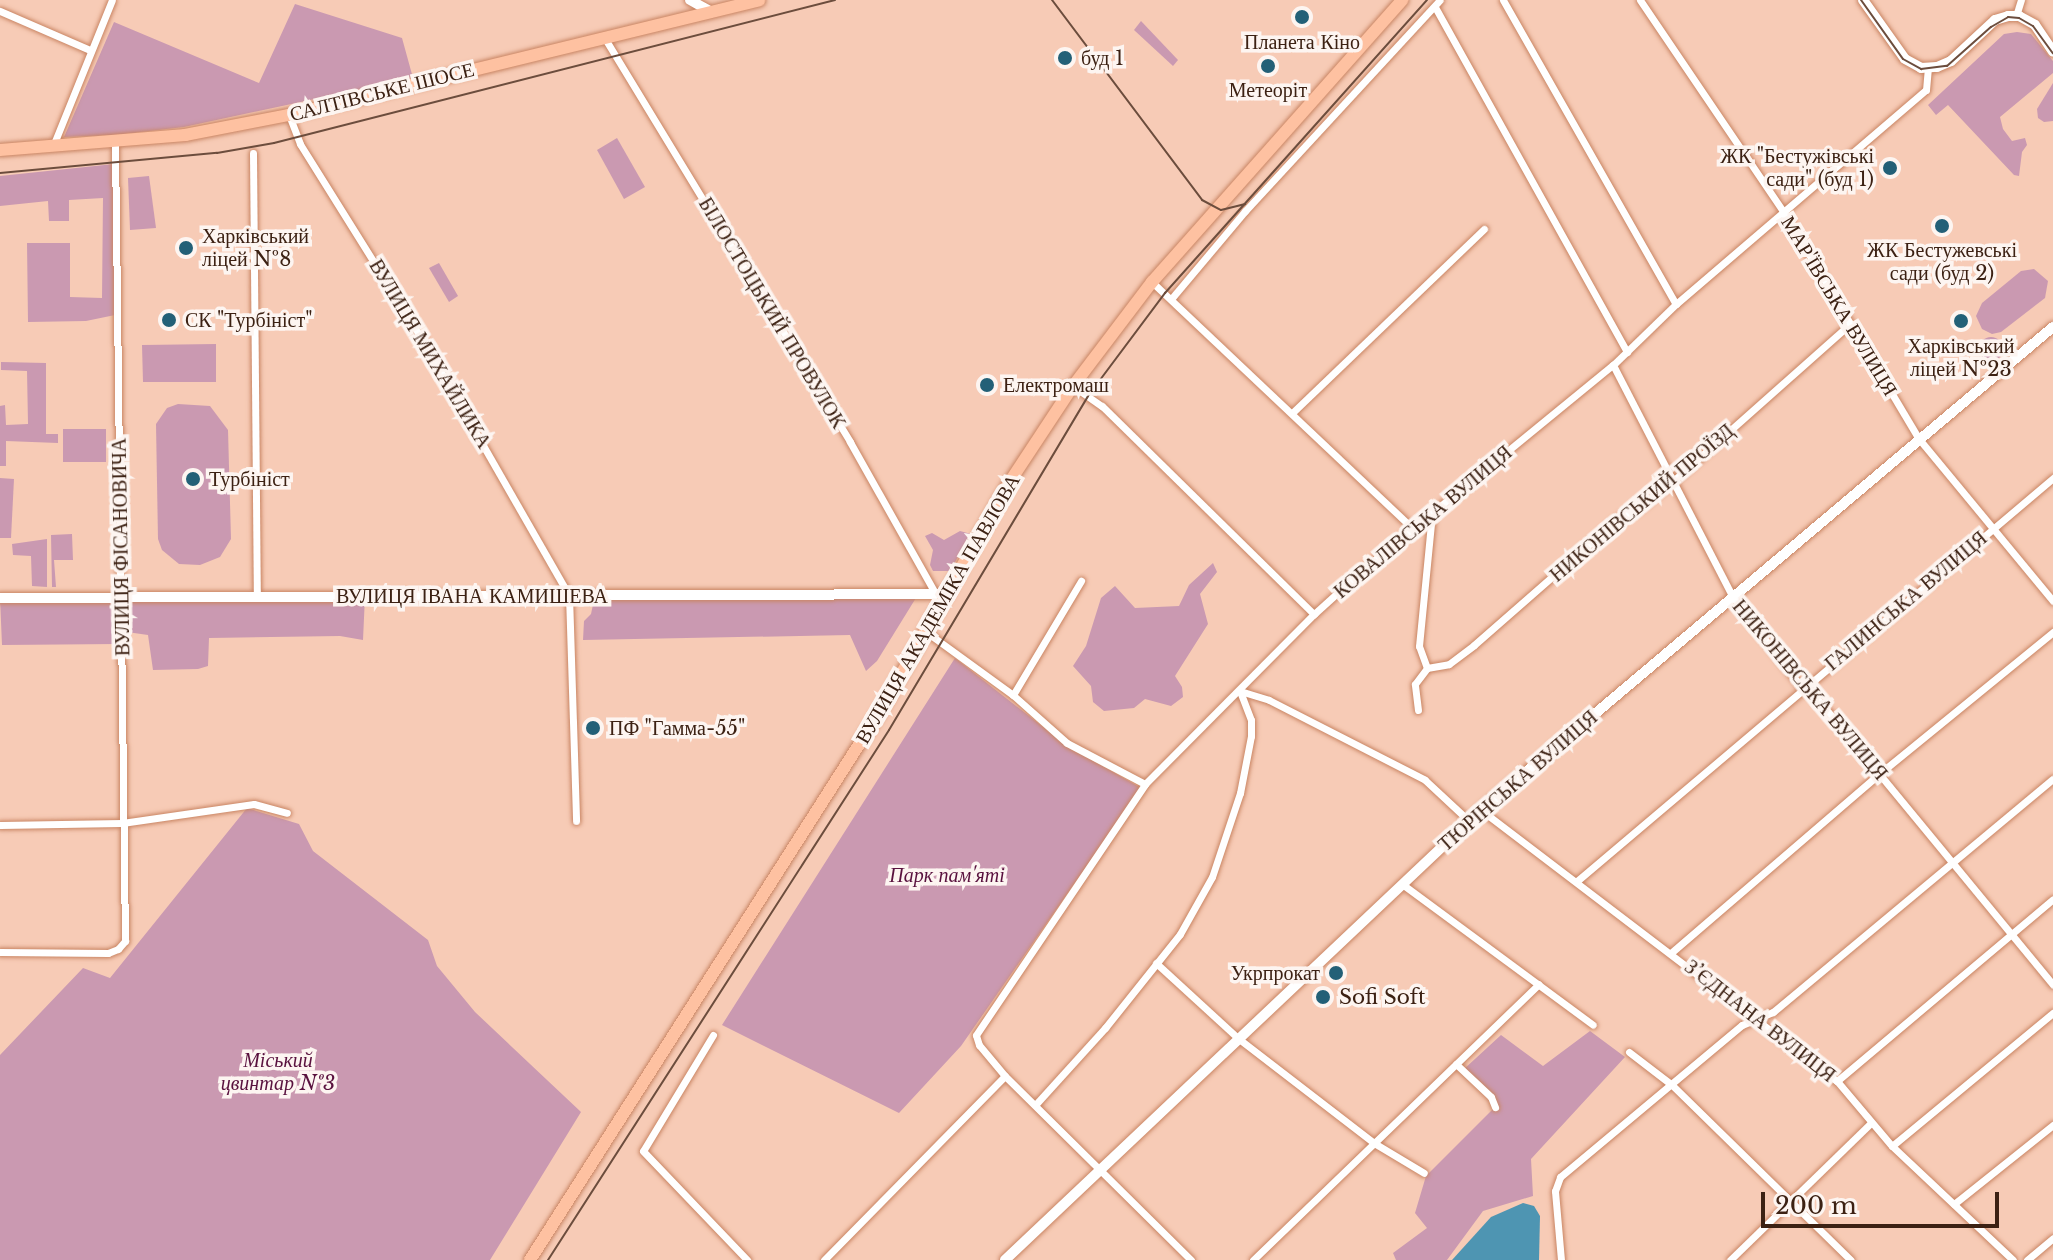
<!DOCTYPE html>
<meta charset="utf-8">
<style>
body{margin:0}
#map{position:relative;width:2053px;height:1260px;overflow:hidden;background:#f7cbb6;font-family:"Libre Baskerville",serif}
div>[style]{position:absolute}
[style*='--x']{left:calc(var(--x)*1px);top:calc(var(--y)*1px);width:calc(var(--w)*1px);rotate:calc(var(--a)*1deg)}
.green>*{inset:0;background:#ca99b1}
.round{border-radius:50%}
.water>*{inset:0;background:#4e95b2}
.roads{filter:drop-shadow(0 0 2px #c98563) drop-shadow(0 0 2px #c98563)}
.street>*{height:7px;margin:-3.5px;padding:0 3.5px;transform-origin:3.5px;border-radius:3.5px;background:#fff}
.secondary>*{height:10px;margin:-5px;padding:0 5px;transform-origin:5px;border-radius:5px;background:#fff}
.primary>*{height:12px;margin:-6px;padding:0 6px;transform-origin:6px;border-radius:6px;background:#fec1a1}
.tram>*{height:2px;margin:-1px;padding:0 1px;transform-origin:1px;border-radius:1px;background:#6c4d3d}
.dots>*{width:22px;height:22px;translate:-50% -50%;box-sizing:border-box;border:4px solid #fdf5f1;border-radius:50%}
span{translate:-50% -50%;white-space:nowrap;text-align:center;line-height:1.15;-webkit-text-stroke:7px #fdf5f1;paint-order:stroke}
.poi-label{font-size:20px;color:#3c2113}
.left{translate:0 -50%;text-align:left}
.right{translate:-100% -50%;text-align:right}
.street-label{font-size:20px;color:#3c2113}
.park-label{font-size:20px;color:#59113e;font-style:italic}
.scale{position:absolute;left:1761px;top:1192px;width:238px;height:36px;box-sizing:border-box;border:4px solid #3c2113;border-top:0;padding-left:10px;font-size:24px;line-height:28px;white-space:nowrap;color:#3c2113;-webkit-text-stroke:6px #fdf5f1;paint-order:stroke}
</style>
<div id="map">
<div class="green">
<i style="clip-path:polygon(295px 4px,402px 38px,413px 78px,184px 127px,115px 135px,64px 137px,114px 22px,259px 83px)"></i>
<i style="clip-path:polygon(1141px 21px,1178px 60px,1173px 66px,1134px 30px)"></i>
<i style="clip-path:polygon(2017px 32px,2031px 34px,2053px 61px,2053px 73px,2000px 117px,2003px 129px,2012px 141px,2025px 138px,2027px 145px,2022px 152px,2019px 176px,2014px 175px,1948px 105px,1936px 115px,1928px 105px,2004px 34px)"></i>
<i style="clip-path:polygon(2053px 83px,2053px 121px,2044px 122px,2038px 118px,2037px 109px)"></i>
<i style="clip-path:polygon(617px 138px,645px 187px,624px 199px,597px 150px)"></i>
<i style="clip-path:polygon(114px 164px,115px 315px,86px 321px,28px 322px,27px 243px,70px 243px,70px 297px,102px 298px,103px 198px,69px 200px,69px 221px,49px 221px,48px 201px,0 206px,0 176px)"></i>
<i style="clip-path:polygon(149px 176px,156px 228px,130px 230px,128px 178px)"></i>
<i style="clip-path:polygon(439px 263px,458px 296px,449px 302px,429px 268px)"></i>
<i style="clip-path:polygon(2034px 269px,2048px 281px,2045px 298px,2001px 332px,1992px 334px,1982px 329px,1976px 316px,1982px 303px,2021px 271px)"></i>
<i class="round" style="left:1979px;top:337px;width:24px;height:24px"></i>
<i style="clip-path:polygon(216px 344px,216px 382px,143px 382px,142px 345px)"></i>
<i style="clip-path:polygon(1px 362px,46px 363px,46px 434px,58px 434px,58px 443px,6px 441px,6px 466px,0 466px,0 406px,5px 405px,6px 425px,28px 424px,27px 371px,1px 370px)"></i>
<i style="clip-path:polygon(178px 404px,210px 406px,228px 430px,231px 539px,220px 557px,200px 565px,179px 564px,162px 550px,158px 539px,156px 424px,167px 408px)"></i>
<i style="clip-path:polygon(63px 429px,106px 429px,106px 462px,63px 462px)"></i>
<i style="clip-path:polygon(0 478px,14px 479px,11px 538px,0 538px)"></i>
<i style="clip-path:polygon(960px 531px,971px 534px,950px 571px,933px 571px,930px 565px,933px 550px,925px 536px,932px 533px,944px 540px)"></i>
<i style="clip-path:polygon(72px 534px,73px 560px,54px 560px,56px 587px,52px 587px,51px 535px)"></i>
<i style="clip-path:polygon(47px 539px,47px 587px,32px 586px,31px 556px,13px 555px,12px 544px)"></i>
<i style="clip-path:polygon(1213px 563px,1217px 572px,1200px 594px,1208px 624px,1175px 676px,1182px 687px,1183px 697px,1171px 706px,1145px 699px,1134px 708px,1104px 711px,1093px 702px,1091px 686px,1073px 666px,1086px 646px,1101px 598px,1115px 586px,1135px 608px,1179px 606px,1189px 585px)"></i>
<i style="clip-path:polygon(919px 593px,877px 661px,866px 671px,850px 635px,583px 640px,584px 621px,591px 614px,595px 595px)"></i>
<i style="clip-path:polygon(365px 596px,363px 640px,340px 636px,209px 638px,208px 666px,198px 669px,153px 670px,148px 635px,127px 632px,128px 597px)"></i>
<i style="clip-path:polygon(0 598px,3px 603px,111px 603px,117px 608px,117px 644px,2px 645px)"></i>
<i style="clip-path:polygon(955px 658px,1066px 745px,1141px 788px,961px 1046px,899px 1113px,722px 1025px)"></i>
<i style="clip-path:polygon(247px 808px,299px 824px,313px 851px,428px 940px,437px 966px,475px 1012px,581px 1112px,490px 1260px,0 1260px,0 1055px,83px 968px,110px 978px)"></i>
<i style="clip-path:polygon(1590px 1031px,1625px 1057px,1531px 1159px,1533px 1196px,1483px 1211px,1447px 1260px,1396px 1260px,1393px 1253px,1427px 1228px,1415px 1213px,1426px 1176px,1495px 1107px,1463px 1070px,1501px 1035px,1543px 1066px)"></i>
</div>
<div class="water">
<i style="clip-path:polygon(1523px 1203px,1534px 1206px,1540px 1216px,1539px 1260px,1452px 1260px,1491px 1217px)"></i>
</div>
<div class="roads">
<div class="street">
<i style="--x:1503;--y:0;--w:350;--a:60.4"></i>
<i style="--x:1640;--y:0;--w:255;--a:55.9"></i>
<i style="--x:1783;--y:211;--w:265;--a:59.2"></i>
<i style="--x:1919;--y:439;--w:210;--a:50.4"></i>
<i style="--x:1435;--y:7;--w:395;--a:60.9"></i>
<i style="--x:0;--y:11;--w:98;--a:23.4"></i>
<i style="--x:2016;--y:16;--w:17;--a:-73"></i>
<i style="--x:604;--y:37;--w:474;--a:58.7"></i>
<i style="--x:850;--y:442;--w:173;--a:60.6"></i>
<i style="--x:289;--y:115;--w:31;--a:69"></i>
<i style="--x:300;--y:144;--w:236;--a:58"></i>
<i style="--x:425;--y:344;--w:289;--a:60.2"></i>
<i style="--x:569;--y:595;--w:226;--a:88.2"></i>
<i style="--x:53;--y:146;--w:157;--a:-68"></i>
<i style="--x:253;--y:153;--w:444;--a:89.5"></i>
<i style="--x:1152;--y:282;--w:359;--a:43.4"></i>
<i style="--x:1171;--y:299;--w:115;--a:-49.9"></i>
<i style="--x:1245;--y:211;--w:287;--a:-47.3"></i>
<i style="--x:1613;--y:365;--w:260;--a:62.7"></i>
<i style="--x:1732;--y:596;--w:116;--a:52.7"></i>
<i style="--x:1802;--y:688;--w:15;--a:32"></i>
<i style="--x:1815;--y:696;--w:374;--a:50.5"></i>
<i style="--x:1073;--y:386;--w:35;--a:35"></i>
<i style="--x:1102;--y:406;--w:297;--a:44.5"></i>
<i style="--x:1292;--y:413;--w:266;--a:-43.8"></i>
<i style="--x:925;--y:631;--w:109;--a:36"></i>
<i style="--x:1013;--y:695;--w:72;--a:41.6"></i>
<i style="--x:1067;--y:743;--w:88;--a:27.7"></i>
<i style="--x:1427;--y:668;--w:22;--a:-10"></i>
<i style="--x:1449;--y:664;--w:31;--a:-37"></i>
<i style="--x:1474;--y:645;--w:193;--a:-41.2"></i>
<i style="--x:1619;--y:518;--w:22;--a:-27"></i>
<i style="--x:1639;--y:508;--w:43;--a:-38.5"></i>
<i style="--x:1673;--y:481;--w:237;--a:-41.6"></i>
<i style="--x:1240;--y:691;--w:30;--a:17"></i>
<i style="--x:1269;--y:700;--w:175;--a:27.1"></i>
<i style="--x:1425;--y:780;--w:60;--a:43"></i>
<i style="--x:1013;--y:695;--w:133;--a:-59.2"></i>
<i style="--x:1418;--y:710;--w:26;--a:-97"></i>
<i style="--x:1415;--y:684;--w:20;--a:-53"></i>
<i style="--x:1427;--y:668;--w:23;--a:-110"></i>
<i style="--x:1419;--y:646;--w:134;--a:-84.4"></i>
<i style="--x:1481;--y:810;--w:447;--a:37.3"></i>
<i style="--x:1837;--y:1081;--w:85;--a:49.8"></i>
<i style="--x:1892;--y:1146;--w:166;--a:43.3"></i>
<i style="--x:0;--y:825;--w:122;--a:-0.9"></i>
<i style="--x:122;--y:823;--w:133;--a:-8.2"></i>
<i style="--x:254;--y:804;--w:34;--a:15"></i>
<i style="--x:1577;--y:881;--w:624;--a:-40.25"></i>
<i style="--x:1402;--y:884;--w:237;--a:36.4"></i>
<i style="--x:0;--y:952;--w:108;--a:0.5"></i>
<i style="--x:108;--y:953;--w:11;--a:-22"></i>
<i style="--x:118;--y:949;--w:11;--a:-49"></i>
<i style="--x:125;--y:941;--w:798;--a:-90.72"></i>
<i style="--x:1672;--y:952;--w:273;--a:-40.7"></i>
<i style="--x:1879;--y:774;--w:225;--a:-39.2"></i>
<i style="--x:1156;--y:963;--w:113;--a:42.5"></i>
<i style="--x:1239;--y:1039;--w:170;--a:37.6"></i>
<i style="--x:1374;--y:1143;--w:58;--a:31"></i>
<i style="--x:713;--y:1035;--w:135;--a:121.1"></i>
<i style="--x:643;--y:1151;--w:151;--a:46.3"></i>
<i style="--x:1629;--y:1052;--w:54;--a:37.5"></i>
<i style="--x:1672;--y:1085;--w:250;--a:44.4"></i>
<i style="--x:1456;--y:1064;--w:48;--a:43.3"></i>
<i style="--x:1491;--y:1097;--w:11;--a:68"></i>
<i style="--x:1837;--y:1081;--w:282;--a:-40.1"></i>
<i style="--x:1036;--y:1104;--w:103;--a:-47.8"></i>
<i style="--x:1105;--y:1028;--w:120;--a:-51.4"></i>
<i style="--x:1180;--y:934;--w:65;--a:-60.7"></i>
<i style="--x:1212;--y:877;--w:89;--a:-71.6"></i>
<i style="--x:1240;--y:793;--w:58;--a:-79.1"></i>
<i style="--x:1251;--y:736;--w:16;--a:-90"></i>
<i style="--x:1251;--y:720;--w:31;--a:-111"></i>
<i style="--x:1892;--y:1146;--w:209;--a:-39.6"></i>
<i style="--x:1954;--y:1204;--w:127;--a:-38.6"></i>
<i style="--x:824;--y:1260;--w:258;--a:-45.5"></i>
<i style="--x:1191;--y:1260;--w:262;--a:-135.3"></i>
<i style="--x:1005;--y:1076;--w:40;--a:-130"></i>
<i style="--x:979;--y:1045;--w:10;--a:-107"></i>
<i style="--x:976;--y:1035;--w:303;--a:-56"></i>
<i style="--x:1145;--y:784;--w:240;--a:-45.2"></i>
<i style="--x:1314;--y:614;--w:72;--a:-42.2"></i>
<i style="--x:1367;--y:566;--w:318;--a:-39.3"></i>
<i style="--x:1613;--y:365;--w:88;--a:-44.1"></i>
<i style="--x:1676;--y:304;--w:329;--a:-40.6"></i>
<i style="--x:1926;--y:90;--w:22;--a:-85"></i>
<i style="--x:1253;--y:1260;--w:397;--a:-44"></i>
<i style="--x:1561;--y:1260;--w:69;--a:-95"></i>
<i style="--x:1555;--y:1191;--w:15;--a:-70"></i>
<i style="--x:1560;--y:1177;--w:237;--a:-39.9"></i>
<i style="--x:1742;--y:1025;--w:34;--a:-23"></i>
<i style="--x:1773;--y:1012;--w:364;--a:-39.8"></i>
<i style="--x:1730;--y:1260;--w:195;--a:-44.2"></i>
<i style="--x:2027;--y:1260;--w:34;--a:-40"></i>
</div>
<div class="secondary">
<i style="--x:690;--y:0;--w:25;--a:29"></i>
<i style="--x:1863;--y:0;--w:72;--a:54.6"></i>
<i style="--x:1905;--y:59;--w:18;--a:29"></i>
<i style="--x:1921;--y:68;--w:16;--a:-4"></i>
<i style="--x:1937;--y:67;--w:15;--a:-23"></i>
<i style="--x:1951;--y:61;--w:60;--a:-43"></i>
<i style="--x:1995;--y:20;--w:14;--a:-17"></i>
<i style="--x:2008;--y:16;--w:11;--a:0"></i>
<i style="--x:2019;--y:16;--w:18;--a:29"></i>
<i style="--x:2035;--y:25;--w:32;--a:56"></i>
<i style="--x:0;--y:598;--w:945;--a:-0.24"></i>
<i style="--x:1005;--y:1260;--w:655;--a:-43.39"></i>
<i style="--x:1481;--y:810;--w:749;--a:-40.18"></i>
</div>
<div class="primary">
<i style="--x:0;--y:150;--w:186;--a:-4.6"></i>
<i style="--x:185;--y:135;--w:106;--a:-10.9"></i>
<i style="--x:289;--y:115;--w:484;--a:-13.7"></i>
<i style="--x:530;--y:1260;--w:652;--a:-57.45"></i>
<i style="--x:881;--y:710;--w:261;--a:-60.6"></i>
<i style="--x:1009;--y:483;--w:116;--a:-56.6"></i>
<i style="--x:1073;--y:386;--w:131;--a:-52.8"></i>
<i style="--x:1152;--y:282;--w:377;--a:-48.4"></i>
</div>
</div>
<div class="tram">
<i style="--x:1052;--y:0;--w:250;--a:53.1"></i>
<i style="--x:1202;--y:200;--w:21;--a:28"></i>
<i style="--x:1221;--y:210;--w:25;--a:-14"></i>
<i style="--x:1861;--y:0;--w:72;--a:54.6"></i>
<i style="--x:1903;--y:59;--w:21;--a:29"></i>
<i style="--x:1921;--y:69;--w:26;--a:-7"></i>
<i style="--x:1947;--y:66;--w:59;--a:-41.6"></i>
<i style="--x:1991;--y:27;--w:20;--a:-30"></i>
<i style="--x:2008;--y:17;--w:11;--a:5"></i>
<i style="--x:2019;--y:18;--w:16;--a:30"></i>
<i style="--x:2033;--y:26;--w:34;--a:54"></i>
<i style="--x:0;--y:173;--w:218;--a:-5.3"></i>
<i style="--x:217;--y:153;--w:58;--a:-10"></i>
<i style="--x:274;--y:143;--w:579;--a:-14.3"></i>
<i style="--x:548;--y:1260;--w:630;--a:-57.24"></i>
<i style="--x:889;--y:730;--w:389;--a:-59.2"></i>
<i style="--x:1088;--y:396;--w:129;--a:-53.2"></i>
<i style="--x:1165;--y:293;--w:393;--a:-48.2"></i>
</div>
<div class="dots">
<i style="left:1302px;top:17px;background:#236077"></i>
<i style="left:1065px;top:58px;background:#236077"></i>
<i style="left:1268px;top:66px;background:#236077"></i>
<i style="left:1890px;top:168px;background:#236077"></i>
<i style="left:1942px;top:226px;background:#236077"></i>
<i style="left:186px;top:248px;background:#236077"></i>
<i style="left:169px;top:320px;background:#236077"></i>
<i style="left:1961px;top:321px;background:#236077"></i>
<i style="left:987px;top:385px;background:#236077"></i>
<i style="left:193px;top:479px;background:#236077"></i>
<i style="left:593px;top:728px;background:#236077"></i>
<i style="left:1336px;top:973px;background:#236077"></i>
<i style="left:1323px;top:997px;background:#236077"></i>
</div>
<div class="poi-label">
<span style="left:1302px;top:42px">Планета Кіно</span>
<span class="left" style="left:1081px;top:58px">буд 1</span>
<span style="left:1268px;top:90px">Метеоріт</span>
<span class="right" style="left:1874px;top:168px">ЖК "Бестужівські<br>сади" (буд 1)</span>
<span class="left" style="left:202px;top:248px">Харківський<br>ліцей №8</span>
<span style="left:1942px;top:262px">ЖК Бестужевські<br>сади (буд 2)</span>
<span class="left" style="left:185px;top:320px">СК "Турбініст"</span>
<span style="left:1961px;top:358px">Харківський<br>ліцей №23</span>
<span class="left" style="left:1003px;top:385px">Електромаш</span>
<span class="left" style="left:209px;top:479px">Турбініст</span>
<span class="left" style="left:609px;top:728px">ПФ "Гамма-55"</span>
<span class="right" style="left:1320px;top:973px">Укрпрокат</span>
<span class="left" style="left:1339px;top:997px">Sofi Soft</span>
</div>
<div class="street-label">
<span style="left:382px;top:92px;rotate:-14deg">САЛТІВСЬКЕ ШОСЕ</span>
<span style="left:1839px;top:306px;rotate:59deg">МАР'ЇВСЬКА ВУЛИЦЯ</span>
<span style="left:772px;top:313px;rotate:59deg">БІЛОСТОЦЬКИЙ ПРОВУЛОК</span>
<span style="left:430px;top:354px;rotate:59deg">ВУЛИЦЯ МИХАЙЛИКА</span>
<span style="left:1642px;top:503px;rotate:-40deg">НИКОНІВСЬКИЙ ПРОЇЗД</span>
<span style="left:1423px;top:522px;rotate:-40deg">КОВАЛІВСЬКА ВУЛИЦЯ</span>
<span style="left:121px;top:547px;rotate:-91deg">ВУЛИЦЯ ФІСАНОВИЧА</span>
<span style="left:472px;top:596px">ВУЛИЦЯ ІВАНА КАМИШЕВА</span>
<span style="left:1906px;top:601px;rotate:-40deg">ГАЛИНСЬКА ВУЛИЦЯ</span>
<span style="left:938px;top:609px;rotate:-60deg">ВУЛИЦЯ АКАДЕМІКА ПАВЛОВА</span>
<span style="left:1810px;top:690px;rotate:50deg">НИКОНІВСЬКА ВУЛИЦЯ</span>
<span style="left:1518px;top:781px;rotate:-41deg">ТЮРІНСЬКА ВУЛИЦЯ</span>
<span style="left:1760px;top:1021px;rotate:38deg">З’ЄДНАНА ВУЛИЦЯ</span>
</div>
<div class="park-label">
<span style="left:947px;top:875px">Парк пам'яті</span>
<span style="left:278px;top:1072px">Міський<br>цвинтар №3</span>
</div>
<div class="scale">200 m</div>
</div>
